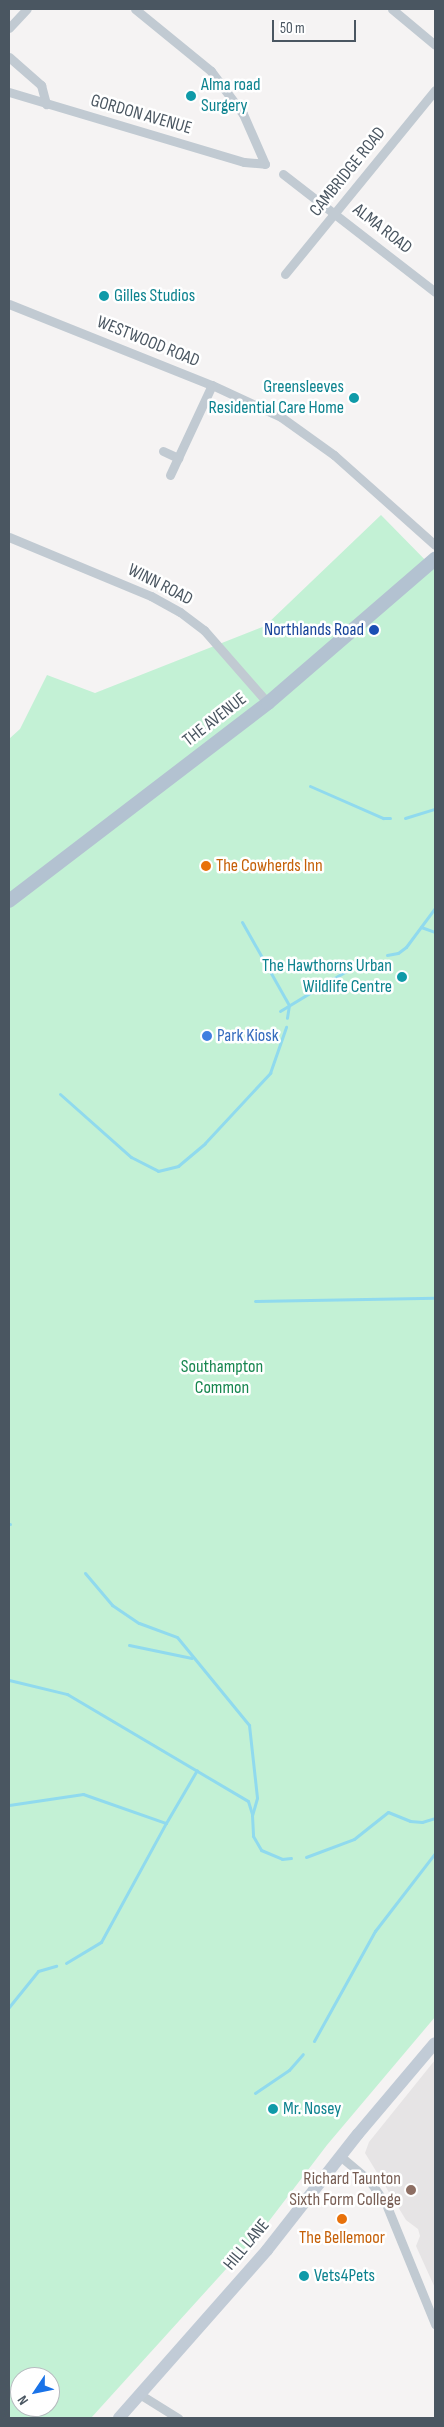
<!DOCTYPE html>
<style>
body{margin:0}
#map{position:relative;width:444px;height:2427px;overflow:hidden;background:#f5f3f3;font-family:"Sofia Sans Condensed",sans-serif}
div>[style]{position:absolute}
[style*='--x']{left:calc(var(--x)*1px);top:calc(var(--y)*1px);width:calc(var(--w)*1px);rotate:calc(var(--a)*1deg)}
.education>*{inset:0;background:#e6e4e5}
.green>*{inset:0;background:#c3f1d5}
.stream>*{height:3px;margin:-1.5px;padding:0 1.5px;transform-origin:1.5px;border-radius:1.5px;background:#90daee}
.street>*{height:9px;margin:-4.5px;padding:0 4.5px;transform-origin:4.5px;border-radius:4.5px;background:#c1cad2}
.secondary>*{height:12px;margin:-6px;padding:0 6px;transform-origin:6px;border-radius:6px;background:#c1cbd6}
.primary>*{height:14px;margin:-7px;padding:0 7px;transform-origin:7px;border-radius:7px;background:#b3c2d1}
.dots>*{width:14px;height:14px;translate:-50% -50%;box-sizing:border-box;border:2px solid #fff;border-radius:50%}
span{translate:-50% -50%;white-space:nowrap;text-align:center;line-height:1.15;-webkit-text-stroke:5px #fff;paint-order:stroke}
.culture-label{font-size:18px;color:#0d838f}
.left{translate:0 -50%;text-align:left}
.right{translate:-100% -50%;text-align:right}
.street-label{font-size:18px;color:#4a5661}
.transit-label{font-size:18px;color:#164399}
.food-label{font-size:18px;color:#c56008}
.shop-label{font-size:18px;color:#366cbe}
.park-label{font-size:18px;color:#17864f}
.education-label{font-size:18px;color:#785e54}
.frame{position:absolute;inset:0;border:10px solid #4a5661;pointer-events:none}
.north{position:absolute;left:10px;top:2367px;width:50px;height:50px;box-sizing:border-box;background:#fff;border:1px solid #b7bbc0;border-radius:50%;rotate:236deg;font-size:14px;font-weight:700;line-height:20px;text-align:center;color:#4a5661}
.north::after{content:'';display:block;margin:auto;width:18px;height:22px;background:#1a73e8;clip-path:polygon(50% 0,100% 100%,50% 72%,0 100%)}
.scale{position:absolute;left:272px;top:20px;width:84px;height:22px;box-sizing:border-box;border:2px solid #4a5661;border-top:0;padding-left:6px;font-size:15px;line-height:18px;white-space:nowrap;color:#4a5661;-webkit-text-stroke:4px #fff;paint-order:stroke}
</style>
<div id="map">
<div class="education">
<i style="clip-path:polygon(435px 2060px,435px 2288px,416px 2246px,420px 2236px,418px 2229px,406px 2220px,365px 2153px,369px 2142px)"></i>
</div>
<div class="green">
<i style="clip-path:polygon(evenodd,381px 515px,435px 570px,435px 2017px,327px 2145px,266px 2225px,91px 2418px,9px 2418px,9px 739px,20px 729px,47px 675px,95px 693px,265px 626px,381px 515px,20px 2377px,50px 2377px,50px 2407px,20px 2407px,20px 2377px)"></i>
</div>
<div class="stream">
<i style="--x:310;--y:786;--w:80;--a:23.7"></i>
<i style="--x:383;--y:818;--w:7;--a:0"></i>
<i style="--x:405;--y:818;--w:31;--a:-17"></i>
<i style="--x:242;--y:922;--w:95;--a:60.5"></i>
<i style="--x:289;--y:1005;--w:13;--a:99"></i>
<i style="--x:421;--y:927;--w:15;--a:20"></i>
<i style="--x:387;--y:955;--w:11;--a:-10"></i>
<i style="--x:398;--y:953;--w:10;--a:-37"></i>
<i style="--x:406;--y:947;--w:49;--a:-53.4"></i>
<i style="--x:280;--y:1011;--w:77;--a:-31.2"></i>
<i style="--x:60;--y:1094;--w:95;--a:41.6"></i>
<i style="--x:131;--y:1157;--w:30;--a:27"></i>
<i style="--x:158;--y:1171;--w:21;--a:-14"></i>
<i style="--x:178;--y:1166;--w:35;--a:-40"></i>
<i style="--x:205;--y:1143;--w:96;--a:-47.1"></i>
<i style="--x:270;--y:1073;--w:49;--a:-70.8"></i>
<i style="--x:255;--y:1301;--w:180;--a:-1"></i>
<i style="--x:9;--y:1524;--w:1;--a:0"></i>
<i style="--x:85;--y:1573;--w:42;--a:49.8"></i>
<i style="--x:112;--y:1605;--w:32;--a:34"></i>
<i style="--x:139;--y:1623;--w:40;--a:20.2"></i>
<i style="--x:177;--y:1637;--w:114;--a:50.7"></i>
<i style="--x:249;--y:1725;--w:73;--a:83.7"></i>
<i style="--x:257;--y:1798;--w:18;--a:106"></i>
<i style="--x:252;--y:1815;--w:21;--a:87"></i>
<i style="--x:253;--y:1836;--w:16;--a:60"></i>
<i style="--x:261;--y:1850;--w:23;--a:23"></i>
<i style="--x:282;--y:1859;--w:9;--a:-6"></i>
<i style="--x:129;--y:1645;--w:64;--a:11.7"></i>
<i style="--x:9;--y:1680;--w:60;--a:13.6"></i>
<i style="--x:67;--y:1694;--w:210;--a:30.6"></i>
<i style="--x:248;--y:1801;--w:14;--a:73"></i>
<i style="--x:9;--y:1805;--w:75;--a:-8.5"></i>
<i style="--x:83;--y:1794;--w:88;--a:19.3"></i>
<i style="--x:166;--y:1823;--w:61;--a:-59.7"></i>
<i style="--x:306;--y:1857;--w:51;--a:-20.6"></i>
<i style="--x:354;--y:1839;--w:43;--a:-38.5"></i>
<i style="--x:388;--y:1812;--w:24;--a:22"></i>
<i style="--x:410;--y:1821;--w:12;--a:5"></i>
<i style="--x:422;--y:1822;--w:14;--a:-17"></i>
<i style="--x:66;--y:1963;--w:41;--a:-31"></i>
<i style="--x:101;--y:1942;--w:136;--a:-61.4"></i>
<i style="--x:9;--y:2007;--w:46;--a:-51.1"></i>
<i style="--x:38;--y:1971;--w:19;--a:-16"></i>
<i style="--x:314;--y:2041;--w:126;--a:-61"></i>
<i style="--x:375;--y:1931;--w:98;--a:-52.4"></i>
<i style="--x:255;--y:2093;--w:41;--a:-34.1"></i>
<i style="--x:289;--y:2070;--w:21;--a:-49"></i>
</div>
<div class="street">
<i style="--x:392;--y:9;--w:56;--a:39.9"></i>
<i style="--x:9;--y:28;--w:26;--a:-47"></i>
<i style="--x:9;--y:57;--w:43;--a:41.2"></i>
<i style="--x:41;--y:85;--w:20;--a:75"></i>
<i style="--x:9;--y:92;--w:245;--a:16.6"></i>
<i style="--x:244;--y:162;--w:21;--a:5"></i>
<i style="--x:265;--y:164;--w:55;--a:-113.7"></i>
<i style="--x:243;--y:114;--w:54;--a:-126.7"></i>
<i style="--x:211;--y:71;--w:98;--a:-140.8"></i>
<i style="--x:283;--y:174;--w:192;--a:37.8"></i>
<i style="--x:285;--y:274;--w:237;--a:-50.8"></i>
<i style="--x:9;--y:304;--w:219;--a:21.8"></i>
<i style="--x:212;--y:385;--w:76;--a:24.9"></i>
<i style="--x:281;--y:417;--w:65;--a:35.6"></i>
<i style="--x:334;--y:455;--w:135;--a:41.7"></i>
<i style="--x:163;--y:451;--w:17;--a:25"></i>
<i style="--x:170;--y:475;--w:99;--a:-65"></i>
<i style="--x:9;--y:537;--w:154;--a:22.6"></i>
<i style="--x:151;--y:596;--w:33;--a:29"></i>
<i style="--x:180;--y:612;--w:30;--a:37"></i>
<i style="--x:204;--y:630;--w:97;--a:48.8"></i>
<i style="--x:340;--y:2156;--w:38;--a:40"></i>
<i style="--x:369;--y:2180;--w:29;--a:55"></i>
<i style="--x:386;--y:2204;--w:130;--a:67.8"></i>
<i style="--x:141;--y:2395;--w:44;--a:31.9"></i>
</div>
<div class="secondary">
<i style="--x:119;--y:2418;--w:224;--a:-48.6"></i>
<i style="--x:267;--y:2250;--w:147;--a:-51.9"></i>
<i style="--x:358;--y:2134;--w:119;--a:-49.8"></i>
</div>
<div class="primary">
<i style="--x:9;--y:901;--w:326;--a:-37.4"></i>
<i style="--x:268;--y:703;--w:221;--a:-40.8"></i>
</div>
<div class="dots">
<i style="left:191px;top:96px;background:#0f9aa8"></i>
<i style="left:104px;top:296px;background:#0f9aa8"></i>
<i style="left:354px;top:398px;background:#0f9aa8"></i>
<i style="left:374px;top:630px;background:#1a4fb4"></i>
<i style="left:206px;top:866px;background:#e8710a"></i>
<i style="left:402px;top:977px;background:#0f9aa8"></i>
<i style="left:207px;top:1036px;background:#3f7fe0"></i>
<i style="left:273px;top:2109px;background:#0f9aa8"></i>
<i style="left:411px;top:2190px;background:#8d6e63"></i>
<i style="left:342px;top:2219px;background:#e8710a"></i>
<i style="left:304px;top:2276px;background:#0f9aa8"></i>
</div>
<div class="culture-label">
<span class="left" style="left:201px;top:96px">Alma road<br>Surgery</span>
<span class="left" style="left:114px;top:296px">Gilles Studios</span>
<span class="right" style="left:344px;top:398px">Greensleeves<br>Residential Care Home</span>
<span class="right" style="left:392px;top:977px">The Hawthorns Urban<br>Wildlife Centre</span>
<span class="left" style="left:283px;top:2109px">Mr. Nosey</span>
<span class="left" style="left:314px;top:2276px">Vets4Pets</span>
</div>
<div class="street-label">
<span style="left:141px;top:115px;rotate:16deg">GORDON AVENUE</span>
<span style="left:348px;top:172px;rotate:-51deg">CAMBRIDGE ROAD</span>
<span style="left:382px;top:229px;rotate:38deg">ALMA ROAD</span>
<span style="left:148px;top:342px;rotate:22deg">WESTWOOD ROAD</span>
<span style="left:160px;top:585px;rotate:27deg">WINN ROAD</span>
<span style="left:215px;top:720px;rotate:-38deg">THE AVENUE</span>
<span style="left:247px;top:2245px;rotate:-50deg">HILL LANE</span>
</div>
<div class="transit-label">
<span class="right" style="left:364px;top:630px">Northlands Road</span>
</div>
<div class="food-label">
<span class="left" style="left:216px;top:866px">The Cowherds Inn</span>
<span style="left:342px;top:2238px">The Bellemoor</span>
</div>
<div class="shop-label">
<span class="left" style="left:217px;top:1036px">Park Kiosk</span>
</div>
<div class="park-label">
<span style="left:222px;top:1378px">Southampton<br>Common</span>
</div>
<div class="education-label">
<span class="right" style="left:401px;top:2190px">Richard Taunton<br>Sixth Form College</span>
</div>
<div class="frame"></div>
<div class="north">N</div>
<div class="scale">50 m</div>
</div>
